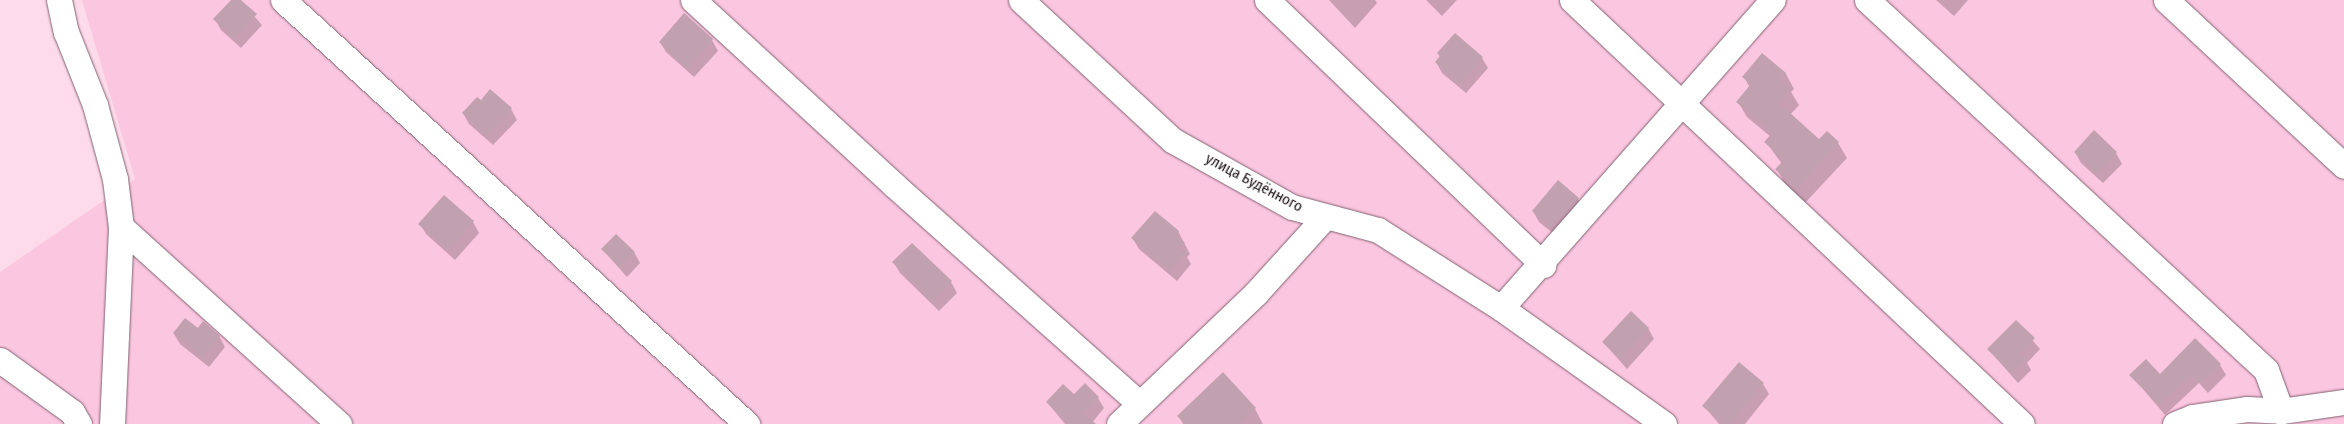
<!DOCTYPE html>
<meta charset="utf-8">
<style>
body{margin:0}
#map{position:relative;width:2344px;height:424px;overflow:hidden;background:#fddbeb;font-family:"Fira Sans Condensed",sans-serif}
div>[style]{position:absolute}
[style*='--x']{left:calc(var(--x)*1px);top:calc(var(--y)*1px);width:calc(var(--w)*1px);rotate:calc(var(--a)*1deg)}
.green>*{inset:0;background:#fbc6e0}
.shadow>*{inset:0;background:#0003}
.building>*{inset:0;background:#c1a1b0}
.roads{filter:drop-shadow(0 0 1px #806371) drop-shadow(0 0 1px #806371)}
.minor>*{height:25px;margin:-12.5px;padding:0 12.5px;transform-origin:12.5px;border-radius:12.5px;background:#fff}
span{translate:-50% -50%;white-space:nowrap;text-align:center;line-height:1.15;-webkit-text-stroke:4px #fff;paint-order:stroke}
.street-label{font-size:15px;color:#1e1318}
</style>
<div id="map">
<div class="green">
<i style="clip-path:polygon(82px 0,2344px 0,2344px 424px,0 424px,0 272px,135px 179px)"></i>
</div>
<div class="shadow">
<i style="clip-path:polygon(232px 0,240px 0,262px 25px,241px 48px,221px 30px,215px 19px)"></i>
<i style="clip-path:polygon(1329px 0,1375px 0,1377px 3px,1355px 28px)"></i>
<i style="clip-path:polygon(1426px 0,1457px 0,1442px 16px)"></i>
<i style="clip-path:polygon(1936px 0,1968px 0,1954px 16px)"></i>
<i style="clip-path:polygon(712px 40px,718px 51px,694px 77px,666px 52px,660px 42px)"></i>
<i style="clip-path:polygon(1438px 53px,1482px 58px,1488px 68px,1466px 93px,1442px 73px,1436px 62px,1440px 57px)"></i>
<i style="clip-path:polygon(1762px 54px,1786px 74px,1794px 89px,1791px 92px,1799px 105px,1790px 115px,1819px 141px,1838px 143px,1847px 158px,1805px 203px,1785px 184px,1777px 169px,1782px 164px,1766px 142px,1771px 137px,1747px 117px,1738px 102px,1750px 88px,1744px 77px)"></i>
<i style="clip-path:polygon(481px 102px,511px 109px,517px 120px,493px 145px,469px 124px,463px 113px)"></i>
<i style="clip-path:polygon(2075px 152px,2116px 153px,2122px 164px,2103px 183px,2081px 163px)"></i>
<i style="clip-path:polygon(1578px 199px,1584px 209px,1559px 238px,1539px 222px,1533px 211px)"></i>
<i style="clip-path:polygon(473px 222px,479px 233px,455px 260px,426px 234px,420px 224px)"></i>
<i style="clip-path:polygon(1178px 231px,1190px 254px,1187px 257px,1191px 264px,1177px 281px,1139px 249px,1133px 239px)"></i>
<i style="clip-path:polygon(603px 250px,634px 252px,640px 263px,627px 277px)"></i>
<i style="clip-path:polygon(894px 263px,951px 282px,957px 293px,939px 311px,900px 273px)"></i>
<i style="clip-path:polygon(2016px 321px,2040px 349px,2027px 363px,2031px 370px,2018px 383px,1989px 350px)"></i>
<i style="clip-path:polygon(1648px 328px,1654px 339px,1627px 369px,1604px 343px)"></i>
<i style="clip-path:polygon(198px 330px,219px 336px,225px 347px,209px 367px,180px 344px,174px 334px)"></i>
<i style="clip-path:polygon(2220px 365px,2226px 375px,2208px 393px,2199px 383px,2165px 415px,2131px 375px,2160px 375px)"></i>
<i style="clip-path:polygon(1763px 384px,1769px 394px,1745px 424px,1719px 424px,1704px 406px)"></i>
<i style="clip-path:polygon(1098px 398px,1104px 408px,1091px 424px,1065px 424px,1047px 402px)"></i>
<i style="clip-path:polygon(1255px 409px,1263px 424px,1183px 424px,1179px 416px)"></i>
</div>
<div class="building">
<i style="clip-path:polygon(231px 0,241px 0,257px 14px,234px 39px,213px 19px)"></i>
<i style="clip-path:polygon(684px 13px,713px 39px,687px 68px,659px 42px)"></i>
<i style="clip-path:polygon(1455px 33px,1483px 57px,1460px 84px,1435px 62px,1440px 56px,1437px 53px)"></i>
<i style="clip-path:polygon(1762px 53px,1786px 73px,1780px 80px,1791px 89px,1779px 103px,1819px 139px,1827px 131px,1839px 142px,1796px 189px,1775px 169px,1784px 160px,1764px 142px,1773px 132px,1736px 102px,1751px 84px,1742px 77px)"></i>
<i style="clip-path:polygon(490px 89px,512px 108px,487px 136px,462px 113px,477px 97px,481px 100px)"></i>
<i style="clip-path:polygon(2094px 130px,2117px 152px,2097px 174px,2074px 152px)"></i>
<i style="clip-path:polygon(1558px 180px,1579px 198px,1552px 228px,1532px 211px)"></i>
<i style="clip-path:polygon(444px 195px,474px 221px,448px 250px,418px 224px)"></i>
<i style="clip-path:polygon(1155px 211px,1179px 231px,1177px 236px,1185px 243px,1180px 248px,1186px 252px,1170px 271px,1131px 238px)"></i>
<i style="clip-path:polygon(616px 234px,635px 252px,620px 267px,601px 249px)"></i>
<i style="clip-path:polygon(912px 243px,952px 281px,932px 301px,892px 262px)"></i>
<i style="clip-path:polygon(1631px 311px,1649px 328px,1620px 359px,1602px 342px)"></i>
<i style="clip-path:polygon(185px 318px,198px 328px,203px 321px,220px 336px,203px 357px,173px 333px)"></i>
<i style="clip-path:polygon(2016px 320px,2035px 338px,2020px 354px,2026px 359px,2011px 373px,1987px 349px)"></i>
<i style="clip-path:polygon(2195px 338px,2221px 364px,2201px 383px,2192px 374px,2159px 405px,2129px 375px,2146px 359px,2160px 374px)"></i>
<i style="clip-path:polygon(1739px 362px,1764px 383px,1730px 424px,1724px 424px,1702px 406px)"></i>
<i style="clip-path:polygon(1223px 372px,1256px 408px,1239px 424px,1185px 424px,1177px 416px)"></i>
<i style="clip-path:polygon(1085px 383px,1099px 397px,1084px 413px,1096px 424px,1069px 424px,1046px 402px,1063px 384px,1074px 394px)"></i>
</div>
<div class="roads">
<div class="minor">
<i style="--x:59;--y:0;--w:33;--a:78"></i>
<i style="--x:66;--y:32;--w:79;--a:68.3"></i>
<i style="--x:95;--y:105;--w:77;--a:74.9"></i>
<i style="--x:115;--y:179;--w:48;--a:82.9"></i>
<i style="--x:121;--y:227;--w:197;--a:92.6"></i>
<i style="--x:283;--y:0;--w:629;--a:42.42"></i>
<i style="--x:693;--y:0;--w:273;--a:42.6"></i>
<i style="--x:894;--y:185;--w:328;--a:41.7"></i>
<i style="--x:1021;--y:0;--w:206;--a:42.8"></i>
<i style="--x:1172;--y:140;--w:137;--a:29.2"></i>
<i style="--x:1292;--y:207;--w:89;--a:15"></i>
<i style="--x:1378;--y:230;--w:146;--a:32.4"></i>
<i style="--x:1501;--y:308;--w:200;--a:35.4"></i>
<i style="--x:1267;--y:0;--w:383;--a:43.8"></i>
<i style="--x:1572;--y:0;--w:618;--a:43.3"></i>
<i style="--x:1867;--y:0;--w:544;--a:42.84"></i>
<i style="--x:2266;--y:370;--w:44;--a:69.9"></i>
<i style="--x:2166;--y:0;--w:243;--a:43"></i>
<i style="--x:121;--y:227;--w:294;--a:42.1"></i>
<i style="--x:1501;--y:308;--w:411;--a:-48.6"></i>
<i style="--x:0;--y:360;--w:89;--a:35.8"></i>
<i style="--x:72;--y:412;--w:14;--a:60"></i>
<i style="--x:1119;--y:424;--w:190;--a:-43.7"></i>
<i style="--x:1256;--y:293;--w:103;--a:-47.8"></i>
<i style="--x:2175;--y:424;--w:18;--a:-22"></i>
<i style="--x:2192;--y:417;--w:56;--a:-8.3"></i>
<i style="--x:2247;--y:409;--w:34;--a:3"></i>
<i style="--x:2281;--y:411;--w:64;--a:-8.1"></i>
</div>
</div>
<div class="street-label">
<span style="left:1254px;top:183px;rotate:28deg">улица Будённого</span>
</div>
</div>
